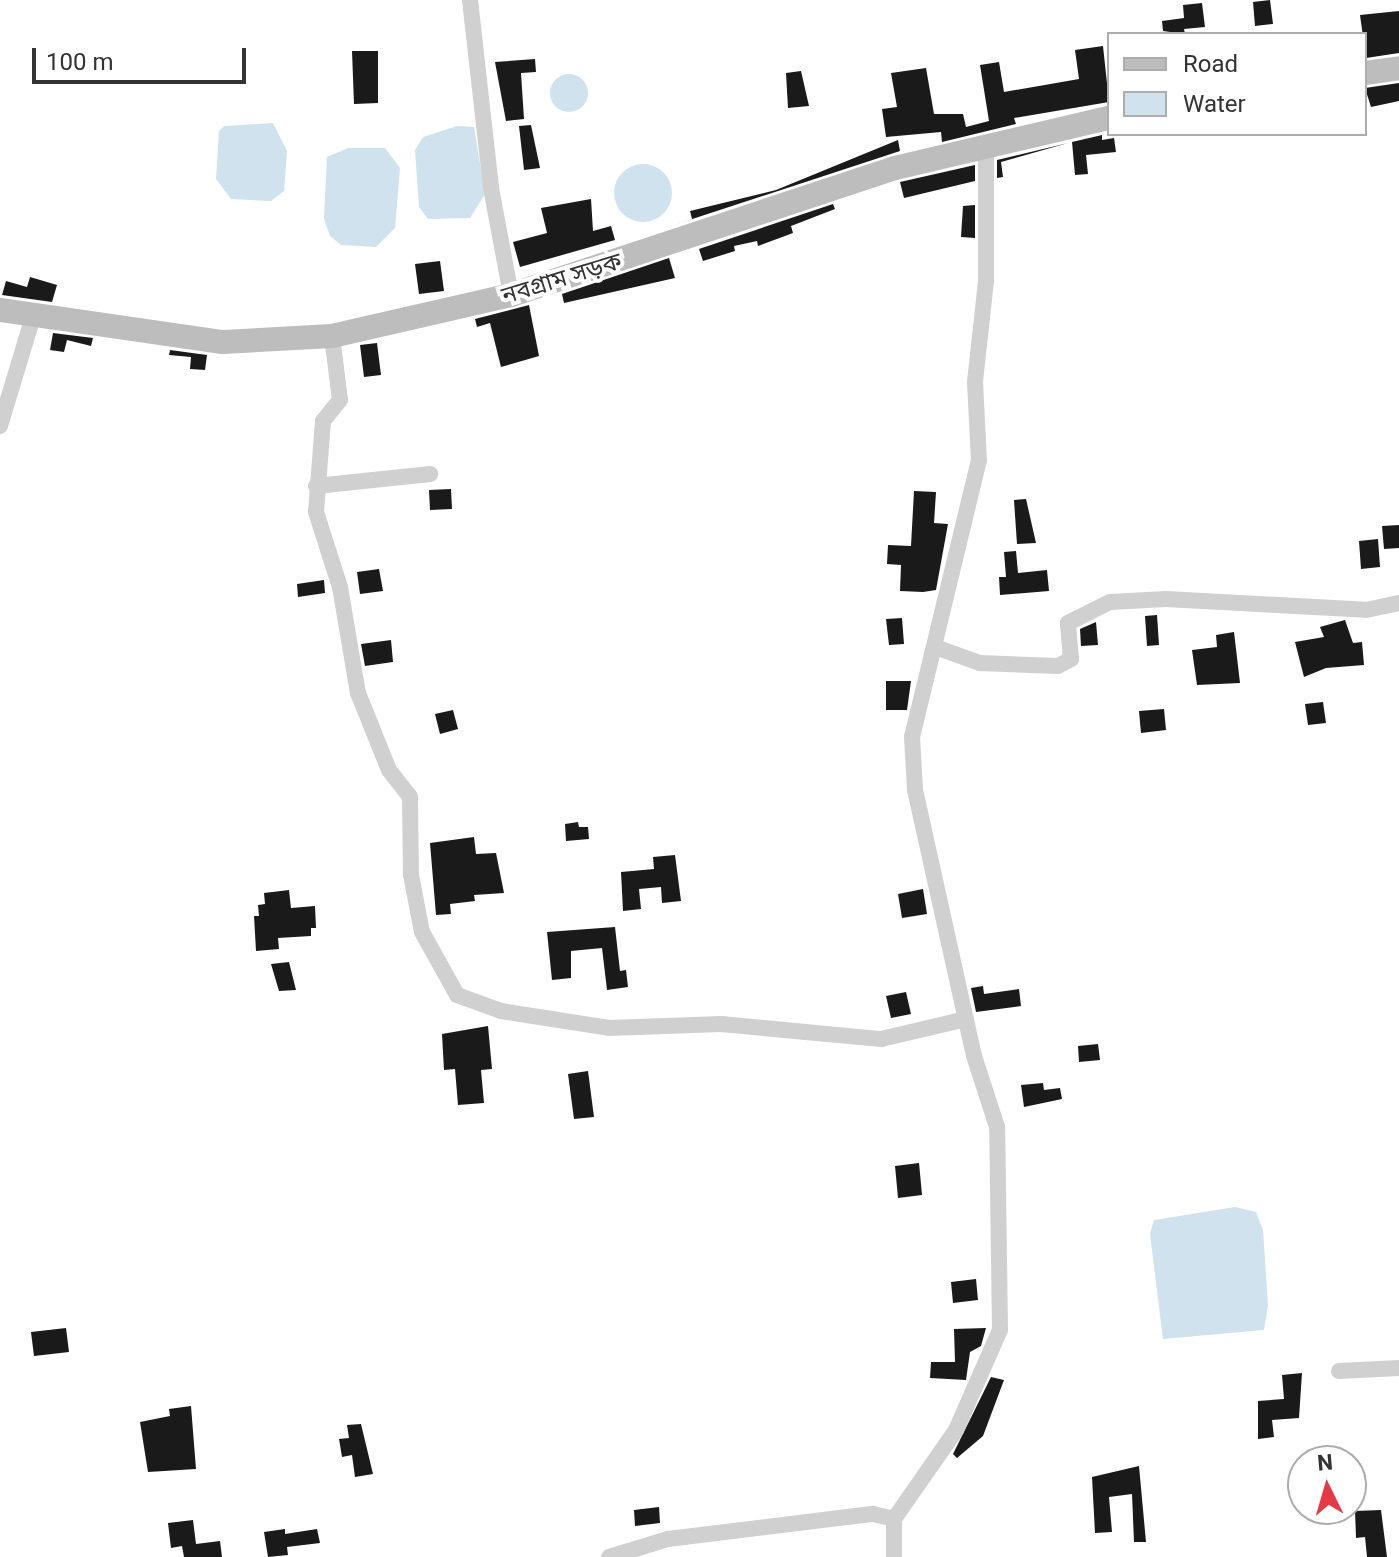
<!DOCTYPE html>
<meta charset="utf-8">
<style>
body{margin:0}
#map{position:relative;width:1399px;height:1557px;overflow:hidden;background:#fff;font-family:Roboto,"Noto Sans Bengali",sans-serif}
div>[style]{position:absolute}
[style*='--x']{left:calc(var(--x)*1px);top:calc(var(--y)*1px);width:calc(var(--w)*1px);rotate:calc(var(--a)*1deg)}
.water>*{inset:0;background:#cfe2ee}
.round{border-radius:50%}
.building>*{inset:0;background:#1a1a1a}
.minor>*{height:16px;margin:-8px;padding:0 8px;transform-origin:8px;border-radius:8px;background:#d0d0d0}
.secondary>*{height:24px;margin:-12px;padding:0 12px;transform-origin:12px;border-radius:12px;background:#bdbdbd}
span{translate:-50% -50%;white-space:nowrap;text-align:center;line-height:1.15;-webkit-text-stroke:8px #fff;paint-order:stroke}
.street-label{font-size:24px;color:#333}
.legend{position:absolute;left:1107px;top:32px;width:260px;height:104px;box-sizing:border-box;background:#fff;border:2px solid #adadad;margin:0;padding:10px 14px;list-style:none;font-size:24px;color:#333}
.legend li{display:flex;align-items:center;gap:16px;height:40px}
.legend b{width:40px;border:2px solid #adadad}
.north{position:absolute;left:1287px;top:1445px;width:80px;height:80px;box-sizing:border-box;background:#fff;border:2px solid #adadad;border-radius:50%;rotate:355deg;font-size:22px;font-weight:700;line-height:32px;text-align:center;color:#333}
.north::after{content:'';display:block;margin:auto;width:28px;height:36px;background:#e63946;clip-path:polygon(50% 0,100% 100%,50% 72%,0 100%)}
.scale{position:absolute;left:32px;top:48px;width:214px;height:36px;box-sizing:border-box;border:4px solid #333;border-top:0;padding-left:10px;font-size:24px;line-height:28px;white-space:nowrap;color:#333;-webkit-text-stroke:6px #fff;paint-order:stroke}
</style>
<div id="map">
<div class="water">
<i class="round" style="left:550px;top:74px;width:38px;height:38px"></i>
<i style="clip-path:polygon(273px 123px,287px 151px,284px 191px,271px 201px,231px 199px,216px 179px,219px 131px,224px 126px)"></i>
<i style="clip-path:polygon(457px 126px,474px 127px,485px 194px,470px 218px,428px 219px,419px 207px,415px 150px,423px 137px)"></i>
<i style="clip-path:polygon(348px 148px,385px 148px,400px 168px,395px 228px,376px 247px,341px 245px,330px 236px,324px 219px,327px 157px)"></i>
<i class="round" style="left:614px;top:164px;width:58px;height:58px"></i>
<i style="clip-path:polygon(1235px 1207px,1256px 1212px,1263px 1230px,1268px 1305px,1264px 1330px,1163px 1339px,1150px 1234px,1154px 1220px)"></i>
</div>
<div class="building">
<i style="clip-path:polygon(1270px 0,1273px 24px,1255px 26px,1253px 2px)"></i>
<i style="clip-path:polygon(1202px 3px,1205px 27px,1184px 29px,1185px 34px,1163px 31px,1162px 21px,1184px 18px,1183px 5px)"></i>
<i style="clip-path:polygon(1399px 11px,1399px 53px,1366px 58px,1360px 15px)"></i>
<i style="clip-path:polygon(1103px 46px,1109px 102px,1014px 118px,1016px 124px,942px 142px,941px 132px,886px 137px,882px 109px,897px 107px,891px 73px,926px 68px,934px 114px,963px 114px,966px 127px,989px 121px,980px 65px,999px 62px,1004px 92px,1079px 79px,1075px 50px)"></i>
<i style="clip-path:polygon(352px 51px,378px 51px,378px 103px,354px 104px)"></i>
<i style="clip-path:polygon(535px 59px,536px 72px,521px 73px,524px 119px,506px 121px,495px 62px)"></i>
<i style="clip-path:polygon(801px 71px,809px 106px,788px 108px,786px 73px)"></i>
<i style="clip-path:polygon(1399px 83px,1399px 101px,1371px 107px,1365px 88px)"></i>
<i style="clip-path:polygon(531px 125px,540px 168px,524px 170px,519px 126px)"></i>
<i style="clip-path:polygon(1102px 135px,1102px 140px,1114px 138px,1116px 152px,1086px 155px,1088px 174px,1075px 175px,1072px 142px)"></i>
<i style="clip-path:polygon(898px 140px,900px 151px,671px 226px,692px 219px,690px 211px,776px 190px)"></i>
<i style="clip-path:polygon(1068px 143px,1001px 162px,1003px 177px,997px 178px,997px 160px)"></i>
<i style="clip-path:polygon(975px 165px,975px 181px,904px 198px,900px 182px)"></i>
<i style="clip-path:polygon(591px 199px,593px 231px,611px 226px,615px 240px,520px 267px,513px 242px,547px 233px,541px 208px)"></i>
<i style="clip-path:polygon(833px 204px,835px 209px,791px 226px,793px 233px,758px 246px,757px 241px,734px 246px,735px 251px,703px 261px,699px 249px)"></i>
<i style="clip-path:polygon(975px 205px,975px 238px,961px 237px,963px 206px)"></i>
<i style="clip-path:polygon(669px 258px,675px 278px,564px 303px,562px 294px)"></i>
<i style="clip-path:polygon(440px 261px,444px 291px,419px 294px,415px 264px)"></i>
<i style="clip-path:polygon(30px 277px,57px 285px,52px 302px,2px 295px,6px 281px,27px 287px)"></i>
<i style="clip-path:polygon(529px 305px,539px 356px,501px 367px,490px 323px,477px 327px,475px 319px)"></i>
<i style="clip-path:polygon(53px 333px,93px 338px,91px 346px,67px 340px,64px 352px,50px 350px)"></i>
<i style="clip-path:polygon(377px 343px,381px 375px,364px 377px,360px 345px)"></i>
<i style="clip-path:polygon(170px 350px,207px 355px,205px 370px,190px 369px,191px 357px,169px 355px)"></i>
<i style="clip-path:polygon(451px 489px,452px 509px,430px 510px,429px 490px)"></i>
<i style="clip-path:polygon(914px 491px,936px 492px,934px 523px,948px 524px,936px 590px,923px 592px,900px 591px,901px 565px,887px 564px,888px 545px,911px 546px)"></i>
<i style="clip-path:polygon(1026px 499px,1036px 543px,1017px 544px,1014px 500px)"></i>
<i style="clip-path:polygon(1399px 525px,1399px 548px,1384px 549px,1382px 526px)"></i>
<i style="clip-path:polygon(1378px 539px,1380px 567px,1361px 569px,1359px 541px)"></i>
<i style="clip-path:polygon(1016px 551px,1018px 573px,1047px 570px,1049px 591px,1000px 595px,999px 577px,1006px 577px,1004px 552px)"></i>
<i style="clip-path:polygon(379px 569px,383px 591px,360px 594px,357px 572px)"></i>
<i style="clip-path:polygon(324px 580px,325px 593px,298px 597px,297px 584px)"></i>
<i style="clip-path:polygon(1157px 615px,1159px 645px,1147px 646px,1145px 616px)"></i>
<i style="clip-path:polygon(902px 618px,904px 644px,889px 645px,886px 619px)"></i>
<i style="clip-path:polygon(1345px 620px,1353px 643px,1362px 642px,1364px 665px,1326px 668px,1304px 677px,1295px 642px,1324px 637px,1320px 627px)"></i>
<i style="clip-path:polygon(1096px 622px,1098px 645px,1081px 646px,1080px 629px)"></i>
<i style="clip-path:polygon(1234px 632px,1240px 683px,1197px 685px,1192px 650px,1217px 647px,1216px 635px)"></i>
<i style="clip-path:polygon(391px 640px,393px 662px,365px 666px,361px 644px)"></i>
<i style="clip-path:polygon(886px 681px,911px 681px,907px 710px,886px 710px)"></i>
<i style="clip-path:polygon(1323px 702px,1326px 723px,1308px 725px,1305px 704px)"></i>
<i style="clip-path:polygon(1164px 709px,1166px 730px,1141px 733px,1139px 711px)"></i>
<i style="clip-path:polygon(453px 710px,458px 729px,440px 734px,435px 714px)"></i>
<i style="clip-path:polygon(578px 822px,579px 827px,588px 827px,589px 839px,566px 841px,565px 824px)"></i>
<i style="clip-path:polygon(474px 837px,476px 854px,496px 853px,504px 893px,474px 895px,475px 901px,450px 904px,451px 914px,436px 915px,430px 843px)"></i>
<i style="clip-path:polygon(675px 855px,681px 901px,662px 903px,661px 887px,639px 889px,641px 909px,623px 911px,621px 872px,654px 869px,653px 857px)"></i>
<i style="clip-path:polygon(923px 889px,927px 914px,902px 918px,898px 894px)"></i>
<i style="clip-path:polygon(289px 890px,291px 908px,315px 906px,316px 928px,311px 928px,311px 936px,278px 938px,279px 949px,256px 951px,254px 916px,259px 916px,258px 905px,265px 904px,264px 893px)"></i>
<i style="clip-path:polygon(615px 927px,620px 971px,626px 970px,628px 987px,607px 990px,602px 948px,571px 951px,571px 978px,552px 980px,547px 932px)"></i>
<i style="clip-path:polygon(289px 962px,296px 990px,279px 991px,271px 964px)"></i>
<i style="clip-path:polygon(983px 986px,984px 994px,1019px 989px,1021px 1006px,976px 1012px,971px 988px)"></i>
<i style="clip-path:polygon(906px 992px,911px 1014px,891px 1018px,886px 996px)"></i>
<i style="clip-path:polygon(488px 1026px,492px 1069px,481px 1070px,484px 1103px,458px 1105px,455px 1069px,444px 1070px,442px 1034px)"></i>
<i style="clip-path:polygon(1098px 1044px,1100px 1060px,1079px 1062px,1078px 1046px)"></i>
<i style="clip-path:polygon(588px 1071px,594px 1117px,574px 1119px,568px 1074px)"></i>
<i style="clip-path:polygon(1043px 1083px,1044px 1090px,1060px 1088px,1062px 1099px,1024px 1107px,1021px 1085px)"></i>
<i style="clip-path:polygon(919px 1163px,922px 1195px,898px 1198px,895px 1166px)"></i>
<i style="clip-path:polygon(976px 1279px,978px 1300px,953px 1303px,951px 1282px)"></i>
<i style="clip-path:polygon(66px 1328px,69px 1352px,34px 1356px,31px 1332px)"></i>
<i style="clip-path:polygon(986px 1328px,981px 1346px,970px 1352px,966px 1380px,930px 1378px,931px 1362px,955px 1362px,954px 1329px)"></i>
<i style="clip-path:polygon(1302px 1373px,1299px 1418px,1272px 1420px,1274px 1437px,1258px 1439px,1258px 1401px,1284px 1399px,1282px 1375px)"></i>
<i style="clip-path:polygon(991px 1377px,1004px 1380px,983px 1436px,957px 1458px,953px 1454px)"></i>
<i style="clip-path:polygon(191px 1406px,196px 1469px,148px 1472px,140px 1422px,170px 1416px,169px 1409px)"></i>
<i style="clip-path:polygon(361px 1424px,373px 1474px,355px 1477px,352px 1455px,342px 1457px,339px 1439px,349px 1438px,347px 1425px)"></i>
<i style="clip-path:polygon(1139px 1466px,1146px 1542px,1134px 1542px,1132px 1494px,1109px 1497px,1112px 1532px,1095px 1533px,1092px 1477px)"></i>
<i style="clip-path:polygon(659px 1507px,660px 1523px,635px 1526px,634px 1510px)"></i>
<i style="clip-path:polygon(1381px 1510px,1387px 1557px,1367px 1557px,1365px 1537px,1356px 1538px,1355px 1511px)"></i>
<i style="clip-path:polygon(193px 1520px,196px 1544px,220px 1541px,222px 1557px,184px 1557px,182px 1546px,171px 1548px,168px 1523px)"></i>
<i style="clip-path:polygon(285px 1529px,285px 1534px,317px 1529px,320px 1543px,287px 1547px,288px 1555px,268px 1557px,264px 1532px)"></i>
</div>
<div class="minor">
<i style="--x:470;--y:0;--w:189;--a:83.6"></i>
<i style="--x:491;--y:188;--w:109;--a:79.4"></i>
<i style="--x:332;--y:336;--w:64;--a:82.9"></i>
<i style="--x:340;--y:400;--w:27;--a:129"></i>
<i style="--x:323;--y:421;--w:91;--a:94.4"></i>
<i style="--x:316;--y:512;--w:79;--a:72.3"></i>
<i style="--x:340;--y:587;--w:108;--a:80.4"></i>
<i style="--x:358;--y:693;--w:83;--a:68.1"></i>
<i style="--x:389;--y:770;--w:34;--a:52"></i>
<i style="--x:410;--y:797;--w:78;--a:89.3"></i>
<i style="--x:411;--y:875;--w:58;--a:79.1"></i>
<i style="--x:422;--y:932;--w:72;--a:60.9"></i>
<i style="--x:457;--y:995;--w:47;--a:20"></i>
<i style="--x:501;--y:1011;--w:109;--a:8.9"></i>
<i style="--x:609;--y:1028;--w:112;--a:-2"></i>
<i style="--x:721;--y:1024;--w:161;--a:5.4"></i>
<i style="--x:881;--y:1039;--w:87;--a:-13.2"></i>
<i style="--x:0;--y:426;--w:114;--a:-73.2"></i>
<i style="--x:316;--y:486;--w:115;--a:-6"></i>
<i style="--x:938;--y:648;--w:45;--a:19.7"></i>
<i style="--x:980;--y:663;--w:78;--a:2.2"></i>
<i style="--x:1058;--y:666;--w:15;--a:-28"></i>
<i style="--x:1071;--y:659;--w:36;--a:-95"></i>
<i style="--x:1068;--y:623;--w:47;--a:-26.6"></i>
<i style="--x:1110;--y:602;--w:56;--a:-3.1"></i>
<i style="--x:1166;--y:599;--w:200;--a:3.1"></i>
<i style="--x:1366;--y:610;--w:34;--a:-12"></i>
<i style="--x:1339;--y:1371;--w:60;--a:-2.9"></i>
<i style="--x:609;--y:1557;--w:62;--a:-17"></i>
<i style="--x:668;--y:1539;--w:207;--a:-7"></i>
<i style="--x:873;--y:1514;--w:22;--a:13"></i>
<i style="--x:894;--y:1557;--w:38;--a:-90"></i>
<i style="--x:894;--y:1519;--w:108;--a:-55.1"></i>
<i style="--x:956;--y:1430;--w:109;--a:-66.3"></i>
<i style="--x:1000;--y:1330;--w:203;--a:-90.8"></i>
<i style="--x:997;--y:1127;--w:75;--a:-107.9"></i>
<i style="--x:974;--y:1056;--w:273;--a:-102.5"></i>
<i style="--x:915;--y:789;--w:52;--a:-93.3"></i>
<i style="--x:912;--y:737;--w:284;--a:-76.4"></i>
<i style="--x:979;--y:461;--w:79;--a:-92.9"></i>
<i style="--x:975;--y:382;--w:103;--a:-83.8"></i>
<i style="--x:986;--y:280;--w:133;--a:-90"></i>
</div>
<div class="secondary">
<i style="--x:1365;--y:73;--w:34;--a:-8"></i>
<i style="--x:0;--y:310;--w:225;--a:8.2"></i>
<i style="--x:223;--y:342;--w:109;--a:-3.2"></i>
<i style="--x:332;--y:336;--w:184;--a:-12.9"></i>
<i style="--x:511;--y:295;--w:404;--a:-18.3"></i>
<i style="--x:895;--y:168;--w:220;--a:-13.2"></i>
</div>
<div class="street-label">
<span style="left:562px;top:279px;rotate:-17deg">নবগ্রাম সড়ক</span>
</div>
<ul class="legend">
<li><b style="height:10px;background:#bdbdbd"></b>Road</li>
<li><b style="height:22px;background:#cfe2ee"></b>Water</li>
</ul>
<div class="north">N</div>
<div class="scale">100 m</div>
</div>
